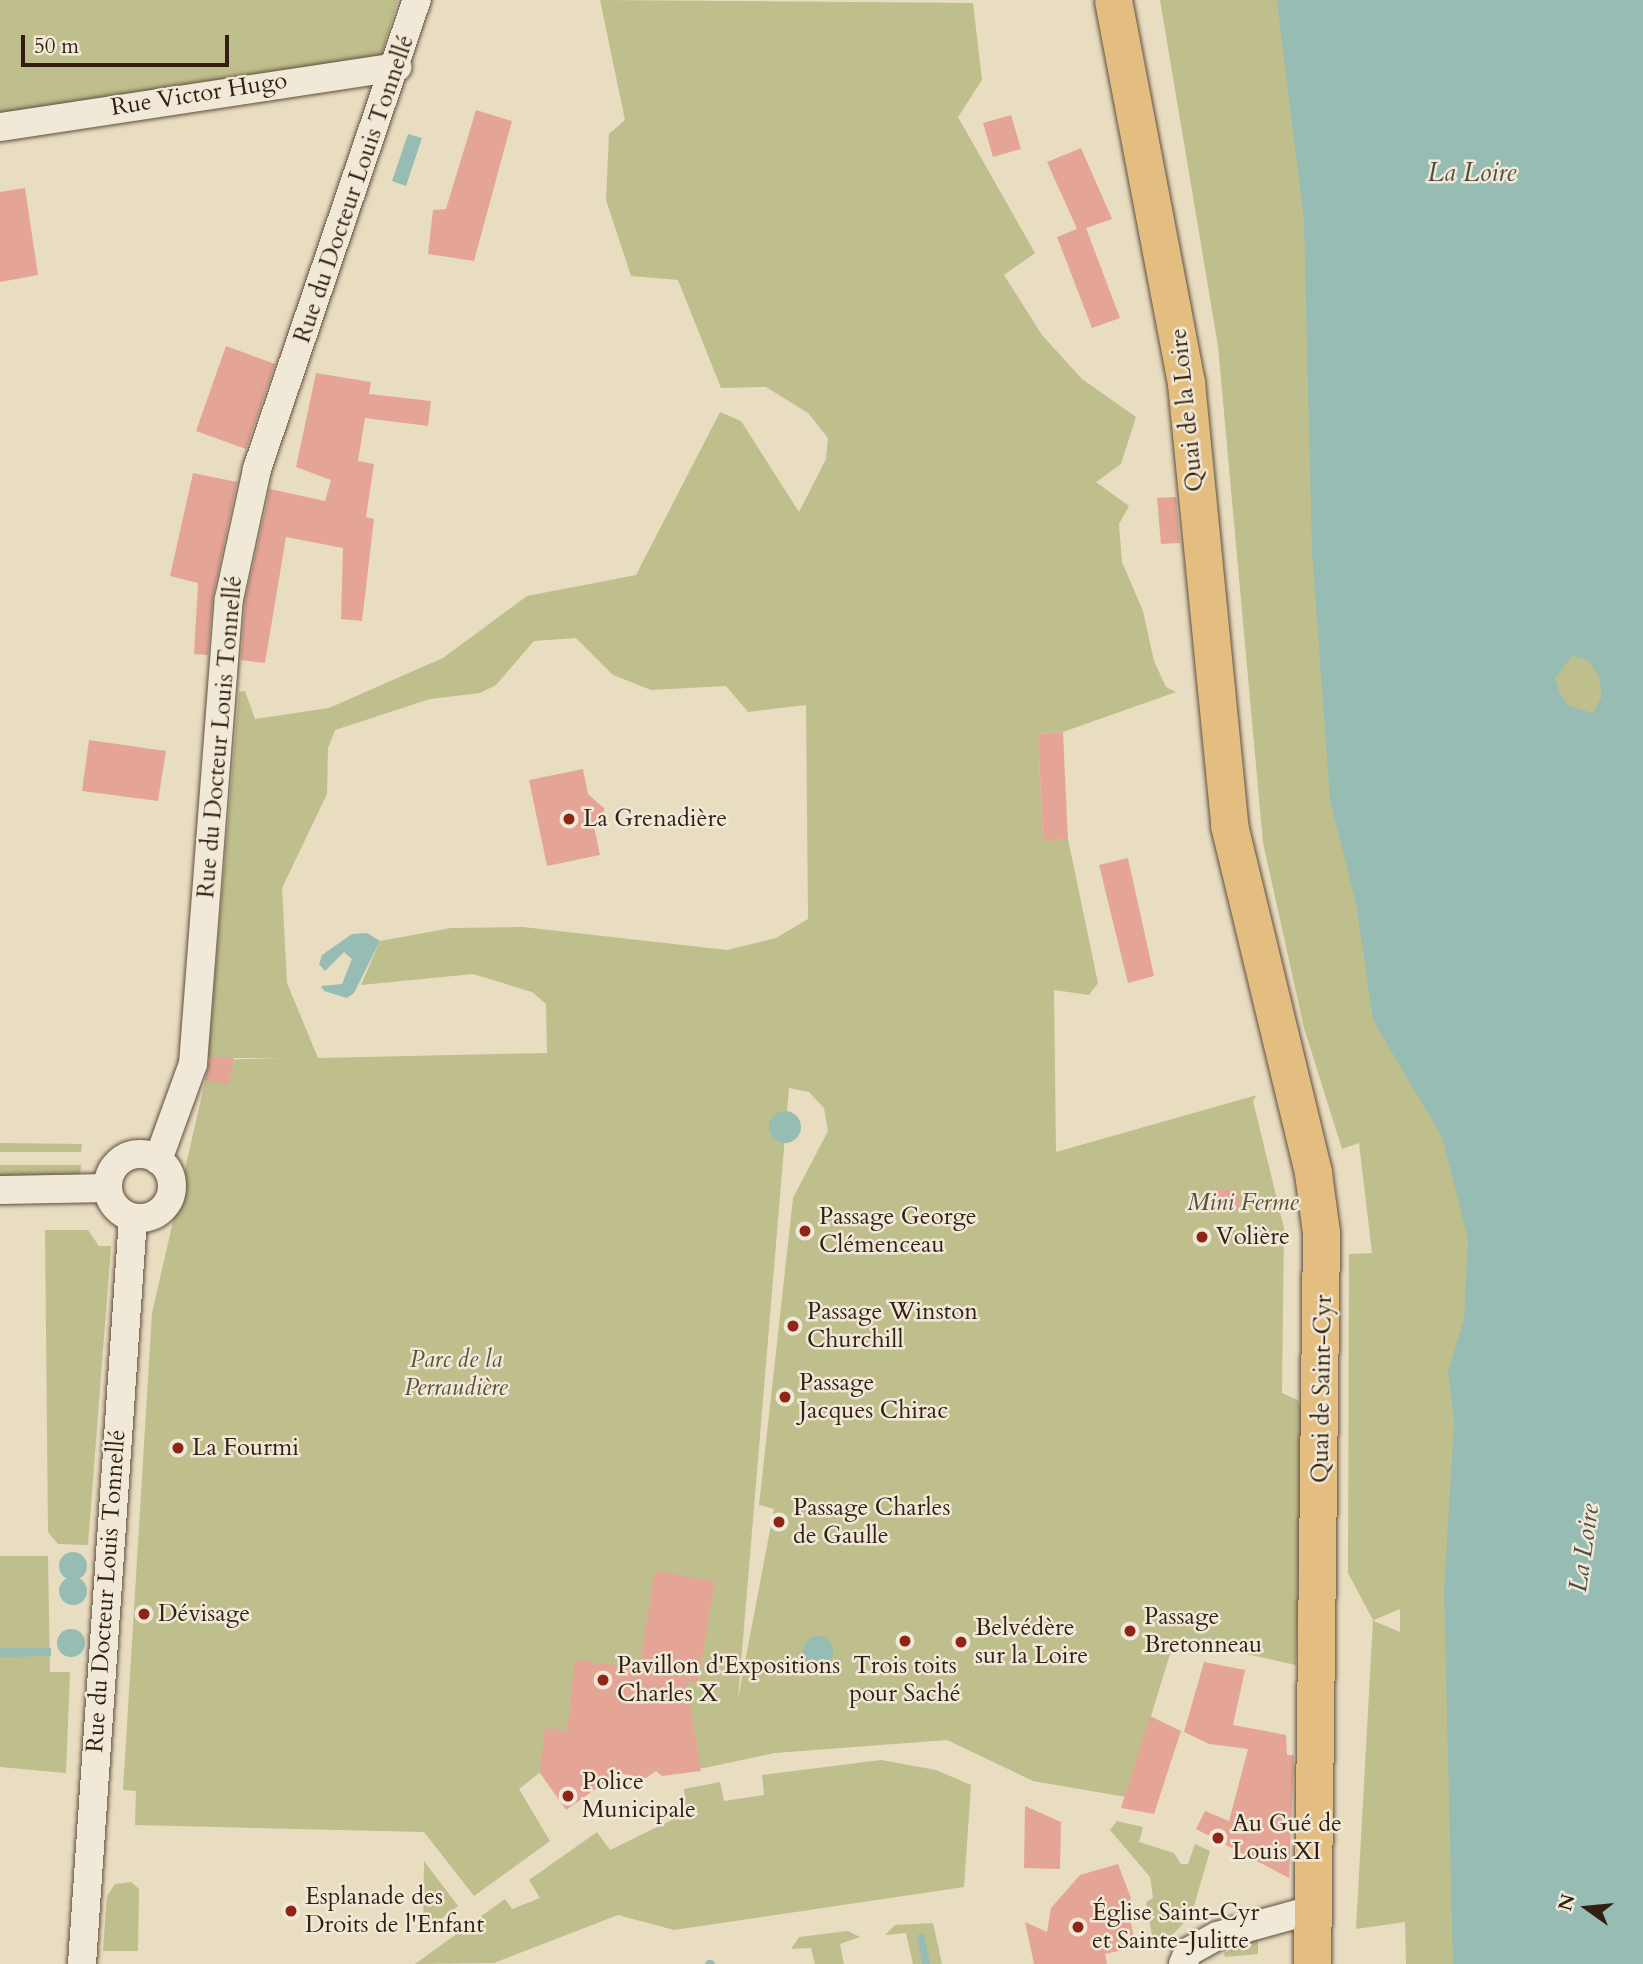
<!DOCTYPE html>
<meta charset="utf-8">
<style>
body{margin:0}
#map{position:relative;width:1643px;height:1964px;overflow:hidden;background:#e9ddc1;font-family:Cardo,serif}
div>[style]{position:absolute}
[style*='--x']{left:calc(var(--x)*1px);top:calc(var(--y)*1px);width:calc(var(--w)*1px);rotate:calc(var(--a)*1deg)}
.green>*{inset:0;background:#bfbe8d}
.water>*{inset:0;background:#97bcb3}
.round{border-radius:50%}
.stream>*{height:9px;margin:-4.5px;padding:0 4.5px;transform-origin:4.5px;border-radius:4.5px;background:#97bcb3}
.building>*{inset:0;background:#e5a596}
.roads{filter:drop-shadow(0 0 2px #604e3e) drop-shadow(0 0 2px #604e3e)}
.minor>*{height:28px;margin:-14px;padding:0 14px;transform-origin:14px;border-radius:14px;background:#f1e9d7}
.minor>.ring{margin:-14px;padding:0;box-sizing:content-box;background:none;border:28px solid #f1e9d7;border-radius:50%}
.major>*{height:37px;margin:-18.5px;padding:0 18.5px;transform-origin:18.5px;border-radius:18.5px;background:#e4be80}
.dots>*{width:19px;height:19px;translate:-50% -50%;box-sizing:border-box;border:4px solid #f1e9d7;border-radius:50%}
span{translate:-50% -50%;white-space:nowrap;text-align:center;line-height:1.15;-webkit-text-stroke:5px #f1e9d7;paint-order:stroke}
.street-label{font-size:24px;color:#331f12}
.poi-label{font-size:24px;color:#331f12}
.left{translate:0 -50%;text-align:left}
.park-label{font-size:24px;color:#5d4f37;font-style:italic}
.water-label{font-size:26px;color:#514e42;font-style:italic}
.north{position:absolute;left:1552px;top:1873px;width:70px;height:70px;-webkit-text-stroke:5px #f1e9d7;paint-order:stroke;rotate:285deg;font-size:19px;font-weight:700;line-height:28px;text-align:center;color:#331f12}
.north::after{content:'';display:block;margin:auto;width:24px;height:32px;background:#331f12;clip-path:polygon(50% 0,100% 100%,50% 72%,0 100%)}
.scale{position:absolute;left:21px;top:35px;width:208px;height:32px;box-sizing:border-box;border:4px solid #331f12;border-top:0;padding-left:9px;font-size:21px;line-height:24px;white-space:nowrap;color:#331f12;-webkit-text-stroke:5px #f1e9d7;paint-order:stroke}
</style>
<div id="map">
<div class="green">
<i style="clip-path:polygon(0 0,398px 0,381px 56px,0 124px)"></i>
<i style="clip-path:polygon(evenodd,600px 0,973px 3px,982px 80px,958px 117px,1035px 253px,1004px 275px,1042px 335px,1082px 379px,1136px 417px,1121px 464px,1096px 482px,1129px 506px,1119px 524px,1122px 562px,1143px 611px,1154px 661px,1166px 687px,1176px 692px,1063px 732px,1038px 734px,1043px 840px,1068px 839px,1098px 983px,1089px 995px,1054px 990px,1056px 1152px,1257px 1095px,1253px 1101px,1284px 1228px,1282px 1393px,1298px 1400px,1303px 1418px,1296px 1665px,1175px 1638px,1126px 1797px,1033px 1781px,947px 1740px,775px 1753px,704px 1768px,542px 1771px,519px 1789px,550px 1841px,474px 1896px,424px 1832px,135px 1825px,136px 1791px,123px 1790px,152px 1313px,210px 1060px,283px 1058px,208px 1058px,239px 692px,245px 691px,255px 719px,329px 708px,443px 658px,527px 596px,636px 575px,720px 412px,741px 421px,799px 512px,826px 459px,828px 438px,808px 413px,766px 387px,721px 388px,678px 280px,631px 276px,606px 200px,609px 134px,625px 120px,600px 0,576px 638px,613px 675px,651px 690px,726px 686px,748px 712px,806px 705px,808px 919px,776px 938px,727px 950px,523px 927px,451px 928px,380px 941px,361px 985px,473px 974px,532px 992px,546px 1004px,547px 1053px,318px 1058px,287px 983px,282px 888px,327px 794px,328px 748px,335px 730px,430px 699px,480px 693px,496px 685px,534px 641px,576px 638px,600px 0,789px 1088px,809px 1092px,824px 1108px,828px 1131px,793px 1198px,759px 1505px,774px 1509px,738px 1699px,789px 1088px)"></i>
<i style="clip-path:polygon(evenodd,1160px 0,1640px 0,1643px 1964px,1406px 1964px,1405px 1922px,1356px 1929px,1373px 1620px,1348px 1573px,1349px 1254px,1372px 1253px,1359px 1143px,1342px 1149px,1304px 1028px,1263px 843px,1218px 346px,1160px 0,1400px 1609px,1400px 1632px,1374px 1621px,1374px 1620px,1400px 1609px)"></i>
<i style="clip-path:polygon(0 1143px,82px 1144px,81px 1152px,0 1152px)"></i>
<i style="clip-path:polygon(0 1165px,81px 1165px,80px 1177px,0 1177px)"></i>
<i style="clip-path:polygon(45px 1230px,88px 1230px,99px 1246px,111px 1246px,88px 1545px,58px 1544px,48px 1532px)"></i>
<i style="clip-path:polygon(0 1556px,48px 1556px,50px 1672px,70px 1672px,66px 1773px,0 1767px)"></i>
<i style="clip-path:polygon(881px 1760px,936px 1770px,971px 1785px,964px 1887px,674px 1930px,618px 1915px,494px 1963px,415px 1964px,505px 1899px,512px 1909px,540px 1898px,529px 1880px,597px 1832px,610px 1850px,686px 1813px,684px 1789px,720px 1782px,724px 1801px,764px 1795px,762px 1775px)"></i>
<i style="clip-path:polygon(1117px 1821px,1143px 1827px,1139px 1842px,1174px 1853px,1181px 1864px,1188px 1864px,1195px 1844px,1210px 1851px,1191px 1916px,1155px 1952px,1146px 1902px,1153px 1898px,1150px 1877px,1110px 1830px)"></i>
<i style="clip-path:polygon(424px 1861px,458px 1906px,423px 1933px)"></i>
<i style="clip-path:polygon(131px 1882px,139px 1889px,138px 1951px,103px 1951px,107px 1896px,115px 1884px)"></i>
<i style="clip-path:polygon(933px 1923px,942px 1964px,913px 1964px,906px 1933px,885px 1935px,895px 1925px)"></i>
<i style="clip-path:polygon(848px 1931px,860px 1937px,840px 1944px,844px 1964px,815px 1964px,811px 1948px,791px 1949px,799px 1937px)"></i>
<i style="clip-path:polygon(1258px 1939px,1258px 1954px,1225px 1957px,1224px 1953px)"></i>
</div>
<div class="water">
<i style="clip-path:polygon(evenodd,1277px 0,1643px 0,1643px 1964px,1453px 1964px,1444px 1590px,1454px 1422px,1448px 1372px,1464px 1319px,1468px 1238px,1442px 1137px,1373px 1020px,1356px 903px,1330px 800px,1312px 551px,1304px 222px,1277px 0,1572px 656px,1588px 660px,1599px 676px,1602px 696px,1593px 713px,1569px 706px,1560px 694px,1555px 678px,1572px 656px)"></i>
<i style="clip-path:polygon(408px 134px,422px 138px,406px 186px,392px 181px)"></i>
<i style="clip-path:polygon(367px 933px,380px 941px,354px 993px,347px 998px,324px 991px,321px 986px,342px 984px,352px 959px,344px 952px,325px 971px,319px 964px,322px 955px,352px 934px)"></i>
<i class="round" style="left:769px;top:1111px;width:32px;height:32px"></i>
<i class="round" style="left:59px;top:1552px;width:28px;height:28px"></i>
<i class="round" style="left:59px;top:1577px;width:28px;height:28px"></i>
<i class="round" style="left:57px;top:1629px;width:28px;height:28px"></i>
<i class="round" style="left:803px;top:1636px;width:30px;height:30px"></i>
<i style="clip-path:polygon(0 1648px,51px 1648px,51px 1656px,0 1657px)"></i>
<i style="clip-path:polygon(924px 1934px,930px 1964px,922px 1964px,917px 1935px)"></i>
</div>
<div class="stream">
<i style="--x:709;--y:1964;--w:1;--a:0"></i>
</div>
<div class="building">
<i style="clip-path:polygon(476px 110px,512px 121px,474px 261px,428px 254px,433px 210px,446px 209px)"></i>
<i style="clip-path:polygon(1011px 115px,1021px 149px,993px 157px,983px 123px)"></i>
<i style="clip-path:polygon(1081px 148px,1112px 219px,1086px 228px,1120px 318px,1092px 328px,1057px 237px,1077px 229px,1047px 162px)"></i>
<i style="clip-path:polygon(25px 188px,38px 275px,0 282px,0 192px)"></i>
<i style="clip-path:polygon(226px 346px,275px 364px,246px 449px,196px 431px)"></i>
<i style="clip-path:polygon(316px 373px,371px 382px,369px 394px,431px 401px,428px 426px,365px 418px,358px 461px,374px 464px,366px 517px,374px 519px,362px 621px,341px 619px,343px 548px,286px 537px,265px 663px,241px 660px,245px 601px,270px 489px,325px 501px,331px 480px,296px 467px)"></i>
<i style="clip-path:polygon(193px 473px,237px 482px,213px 596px,208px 655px,194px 654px,198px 583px,170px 576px)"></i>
<i style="clip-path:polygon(1176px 497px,1180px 543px,1161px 544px,1157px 498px)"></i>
<i style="clip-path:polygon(1063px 732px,1068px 839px,1043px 841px,1038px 734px)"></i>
<i style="clip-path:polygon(89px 740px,166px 751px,158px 801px,82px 791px)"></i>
<i style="clip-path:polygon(583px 769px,588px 794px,605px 809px,594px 826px,600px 855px,547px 866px,529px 780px)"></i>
<i style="clip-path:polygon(1128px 858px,1154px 976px,1128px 983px,1099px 865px)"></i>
<i style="clip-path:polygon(210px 1057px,234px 1057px,228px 1085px,205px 1080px)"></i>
<i style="clip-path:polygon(1236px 1188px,1241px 1208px,1212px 1213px,1206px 1192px)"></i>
<i style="clip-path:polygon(655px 1571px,715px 1581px,698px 1683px,686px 1681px,701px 1771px,662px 1776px,656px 1771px,646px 1778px,618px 1773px,566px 1810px,540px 1773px,545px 1728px,567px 1731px,575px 1660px,639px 1668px)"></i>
<i style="clip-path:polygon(1204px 1662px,1245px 1670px,1233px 1725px,1286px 1735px,1287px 1755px,1294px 1755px,1289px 1878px,1196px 1829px,1205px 1811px,1229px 1821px,1248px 1749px,1209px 1744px,1184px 1732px)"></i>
<i style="clip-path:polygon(1150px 1716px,1181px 1731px,1154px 1814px,1121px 1808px)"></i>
<i style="clip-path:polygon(1025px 1806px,1061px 1822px,1060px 1869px,1024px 1868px)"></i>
<i style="clip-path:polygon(1118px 1864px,1131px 1898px,1128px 1910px,1136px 1947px,1105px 1954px,1107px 1964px,1034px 1964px,1025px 1922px,1047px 1932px,1051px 1908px,1080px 1875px)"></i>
</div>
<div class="roads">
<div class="minor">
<i style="--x:0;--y:127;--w:402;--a:-8.6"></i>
<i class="ring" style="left:108px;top:1154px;width:36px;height:36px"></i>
<i style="--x:158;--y:1160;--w:102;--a:-70"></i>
<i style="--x:193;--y:1064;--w:466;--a:-85.6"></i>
<i style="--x:229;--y:599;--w:133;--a:-77.8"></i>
<i style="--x:257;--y:469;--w:496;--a:-71.2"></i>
<i style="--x:0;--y:1190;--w:108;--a:-1.1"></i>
<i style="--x:82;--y:1964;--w:748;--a:-86.09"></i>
<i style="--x:1183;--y:1964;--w:13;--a:-67"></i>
<i style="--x:1188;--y:1952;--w:33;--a:-29"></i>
<i style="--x:1217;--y:1936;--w:102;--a:-15.4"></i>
</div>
<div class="major">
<i style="--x:1113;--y:0;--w:390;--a:79.2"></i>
<i style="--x:1186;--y:383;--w:444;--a:84.4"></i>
<i style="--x:1229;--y:825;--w:358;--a:76.4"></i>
<i style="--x:1313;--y:1173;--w:60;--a:82.3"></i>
<i style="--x:1321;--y:1232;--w:732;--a:90.7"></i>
</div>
</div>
<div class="dots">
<i style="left:569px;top:819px;background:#8f2418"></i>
<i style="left:805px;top:1231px;background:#8f2418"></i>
<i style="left:1202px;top:1237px;background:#8f2418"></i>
<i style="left:793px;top:1326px;background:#8f2418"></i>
<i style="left:785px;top:1397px;background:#8f2418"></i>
<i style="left:178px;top:1448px;background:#8f2418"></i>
<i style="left:779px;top:1522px;background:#8f2418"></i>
<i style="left:144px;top:1614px;background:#8f2418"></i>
<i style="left:1130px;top:1631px;background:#8f2418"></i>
<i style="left:905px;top:1641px;background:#8f2418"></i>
<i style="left:961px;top:1642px;background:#8f2418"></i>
<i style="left:603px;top:1680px;background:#8f2418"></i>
<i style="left:568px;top:1796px;background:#8f2418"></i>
<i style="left:1218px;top:1838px;background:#8f2418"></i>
<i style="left:291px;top:1911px;background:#8f2418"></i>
<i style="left:1078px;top:1927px;background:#8f2418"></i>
</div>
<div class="street-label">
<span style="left:199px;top:94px;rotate:-9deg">Rue Victor Hugo</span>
<span style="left:354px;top:189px;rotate:-71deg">Rue du Docteur Louis Tonnellé</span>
<span style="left:1187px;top:410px;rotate:-96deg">Quai de la Loire</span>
<span style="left:220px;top:737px;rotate:-85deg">Rue du Docteur Louis Tonnellé</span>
<span style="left:1322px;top:1389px;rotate:-89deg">Quai de Saint-Cyr</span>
<span style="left:106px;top:1591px;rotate:-86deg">Rue du Docteur Louis Tonnellé</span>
</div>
<div class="poi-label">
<span class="left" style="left:583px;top:819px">La Grenadière</span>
<span class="left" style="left:819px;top:1231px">Passage George<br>Clémenceau</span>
<span class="left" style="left:1216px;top:1237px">Volière</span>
<span class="left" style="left:807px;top:1326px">Passage Winston<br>Churchill</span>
<span class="left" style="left:799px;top:1397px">Passage<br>Jacques Chirac</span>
<span class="left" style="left:192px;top:1448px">La Fourmi</span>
<span class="left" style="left:793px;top:1522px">Passage Charles<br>de Gaulle</span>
<span class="left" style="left:158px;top:1614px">Dévisage</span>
<span class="left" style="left:1144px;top:1631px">Passage<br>Bretonneau</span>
<span class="left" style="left:975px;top:1642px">Belvédère<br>sur la Loire</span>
<span class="left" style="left:617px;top:1680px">Pavillon d'Expositions<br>Charles X</span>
<span style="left:905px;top:1680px">Trois toits<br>pour Saché</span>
<span class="left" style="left:582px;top:1796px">Police<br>Municipale</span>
<span class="left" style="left:1232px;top:1838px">Au Gué de<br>Louis XI</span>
<span class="left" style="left:305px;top:1911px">Esplanade des<br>Droits de l'Enfant</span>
<span class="left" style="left:1092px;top:1927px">Église Saint-Cyr<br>et Sainte-Julitte</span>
</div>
<div class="park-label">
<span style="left:1243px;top:1203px">Mini Ferme</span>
<span style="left:456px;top:1374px">Parc de la<br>Perraudière</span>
</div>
<div class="water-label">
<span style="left:1472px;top:173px">La Loire</span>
<span style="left:1584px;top:1548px;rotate:-82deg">La Loire</span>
</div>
<div class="north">N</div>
<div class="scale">50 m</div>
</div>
